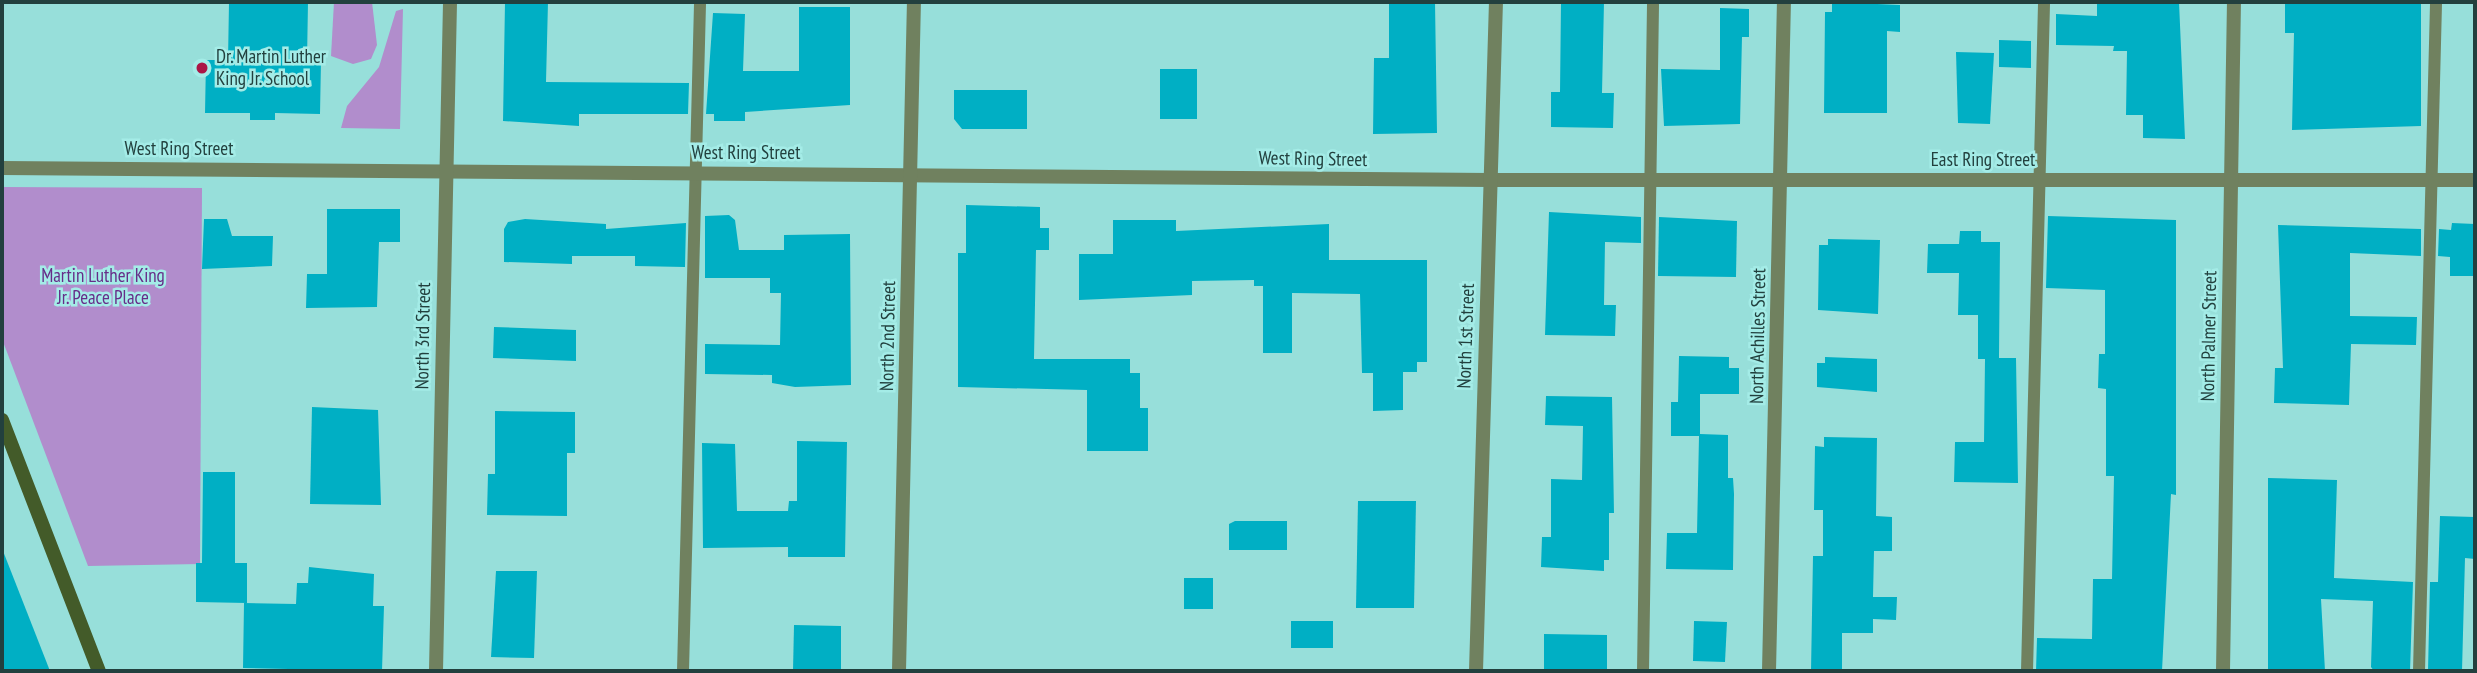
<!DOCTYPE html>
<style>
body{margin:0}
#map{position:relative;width:2477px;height:673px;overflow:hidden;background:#97dfda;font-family:"PT Sans Narrow",sans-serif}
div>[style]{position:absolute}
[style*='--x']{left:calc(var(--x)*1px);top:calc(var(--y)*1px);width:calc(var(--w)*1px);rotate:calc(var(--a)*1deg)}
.green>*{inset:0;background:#b18dcc}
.building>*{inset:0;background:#00afc4}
.lane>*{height:12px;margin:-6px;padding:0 6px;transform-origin:6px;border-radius:6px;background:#70815f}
.street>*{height:14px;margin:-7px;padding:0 7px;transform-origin:7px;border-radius:7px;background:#70815f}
.secondary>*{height:14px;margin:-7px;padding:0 7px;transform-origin:7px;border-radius:7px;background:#435b29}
.dots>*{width:19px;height:19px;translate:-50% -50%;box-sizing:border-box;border:4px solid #a4ece7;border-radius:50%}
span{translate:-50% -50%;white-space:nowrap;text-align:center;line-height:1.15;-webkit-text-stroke:5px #a4ece7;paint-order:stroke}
.poi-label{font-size:19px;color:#22403e}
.left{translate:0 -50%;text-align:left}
.street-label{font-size:19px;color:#22403e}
.park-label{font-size:19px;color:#662d88}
.frame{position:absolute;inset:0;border:4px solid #22403e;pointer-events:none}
</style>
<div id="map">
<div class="green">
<i style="clip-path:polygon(334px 2px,372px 2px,377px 45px,371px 59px,353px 64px,331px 56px)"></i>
<i style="clip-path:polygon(403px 9px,400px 129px,341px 128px,347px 106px,379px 67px,396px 11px)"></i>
<i style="clip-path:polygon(2px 187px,202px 188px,200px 564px,88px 566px,2px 339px)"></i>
</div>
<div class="building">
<i style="clip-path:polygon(229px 2px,308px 2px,307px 61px,321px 61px,320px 114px,275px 113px,275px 120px,250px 120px,250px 113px,205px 113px,206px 60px,228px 60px)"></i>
<i style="clip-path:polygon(505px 2px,548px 2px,546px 82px,689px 83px,688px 114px,579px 114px,579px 126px,503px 121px)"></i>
<i style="clip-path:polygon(1389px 2px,1435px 2px,1437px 133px,1373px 134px,1374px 58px,1389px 58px)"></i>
<i style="clip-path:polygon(1561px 2px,1604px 2px,1602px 93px,1614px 93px,1613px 128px,1551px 127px,1551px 92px,1560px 92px)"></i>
<i style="clip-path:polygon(1832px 2px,1900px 5px,1900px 32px,1887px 31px,1887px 113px,1824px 113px,1825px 12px,1832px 12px)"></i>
<i style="clip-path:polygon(2097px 2px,2179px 2px,2185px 139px,2143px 138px,2143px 115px,2126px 115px,2127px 51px,2113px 51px,2114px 46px,2056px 45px,2056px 14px,2097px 16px)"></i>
<i style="clip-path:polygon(2285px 2px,2421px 2px,2421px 126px,2292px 130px,2294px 33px,2285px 33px)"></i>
<i style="clip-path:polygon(799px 7px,850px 7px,850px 105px,745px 112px,745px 121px,714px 121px,714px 114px,706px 114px,713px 13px,745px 14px,743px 71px,799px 71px)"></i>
<i style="clip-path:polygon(1720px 8px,1749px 9px,1749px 37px,1742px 37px,1740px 124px,1664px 126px,1661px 69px,1720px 70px)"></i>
<i style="clip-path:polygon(1999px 40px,2031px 41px,2031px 68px,1999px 67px)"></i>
<i style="clip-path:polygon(1956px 52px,1994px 53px,1990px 124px,1958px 123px)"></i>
<i style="clip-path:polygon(1160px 69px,1197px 69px,1197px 119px,1160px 119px)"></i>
<i style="clip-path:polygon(954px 90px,1027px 90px,1027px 129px,962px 129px,954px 119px)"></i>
<i style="clip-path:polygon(966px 205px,1040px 207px,1040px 228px,1049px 228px,1049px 250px,1036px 250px,1034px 359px,1130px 359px,1130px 373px,1140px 373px,1140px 408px,1148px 408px,1148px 451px,1087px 451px,1087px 390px,958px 387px,958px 253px,966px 253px)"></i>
<i style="clip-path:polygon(327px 209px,400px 209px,400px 242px,379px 242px,377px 307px,306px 308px,307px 274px,327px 274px)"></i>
<i style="clip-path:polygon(1549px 212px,1641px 217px,1641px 243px,1605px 242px,1604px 305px,1616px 305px,1615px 336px,1545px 335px)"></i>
<i style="clip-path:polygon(729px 215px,735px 220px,739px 250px,784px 250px,784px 235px,850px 234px,851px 385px,795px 387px,772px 383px,772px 375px,705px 374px,705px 344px,780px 345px,781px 293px,770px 293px,770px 278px,705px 278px,705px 216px)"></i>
<i style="clip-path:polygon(2048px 216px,2176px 220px,2176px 495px,2171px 494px,2162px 671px,2036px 671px,2037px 638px,2092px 639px,2093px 579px,2112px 579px,2114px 476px,2106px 476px,2106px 389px,2098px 388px,2099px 354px,2105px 354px,2105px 290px,2046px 288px)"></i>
<i style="clip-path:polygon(1659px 217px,1737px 221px,1736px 277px,1658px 276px)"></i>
<i style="clip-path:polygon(204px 219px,227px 219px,232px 236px,273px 236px,272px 266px,202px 269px)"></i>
<i style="clip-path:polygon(525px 219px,606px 224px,606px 229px,686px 223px,685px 267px,635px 266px,635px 256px,572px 256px,572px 264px,504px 262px,504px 229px,508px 222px)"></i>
<i style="clip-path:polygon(1113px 220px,1176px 220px,1176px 231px,1329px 224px,1329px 260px,1427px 260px,1427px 362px,1417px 362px,1417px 372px,1403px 372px,1403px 410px,1373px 411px,1373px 373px,1362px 373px,1360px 294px,1292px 293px,1292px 353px,1263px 353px,1263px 286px,1254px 286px,1254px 280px,1192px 281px,1192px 295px,1079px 300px,1079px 254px,1113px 254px)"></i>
<i style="clip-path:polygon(2452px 223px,2475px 224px,2475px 276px,2450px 276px,2450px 257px,2438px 256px,2439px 229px,2451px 230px)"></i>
<i style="clip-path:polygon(2278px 225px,2421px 229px,2421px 256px,2350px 253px,2350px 316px,2417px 317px,2416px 345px,2351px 344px,2349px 405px,2274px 403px,2275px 368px,2283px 368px)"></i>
<i style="clip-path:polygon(1960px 231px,1981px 231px,1981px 242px,2000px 242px,1999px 358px,2016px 358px,2018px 483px,1954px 482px,1955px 442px,1984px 442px,1985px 359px,1978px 359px,1978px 315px,1958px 315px,1959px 273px,1927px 273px,1928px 244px,1959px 244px)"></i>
<i style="clip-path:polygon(1828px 239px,1880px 240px,1878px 314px,1818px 310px,1819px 245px,1828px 245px)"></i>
<i style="clip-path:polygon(494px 327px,576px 330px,576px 361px,493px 358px)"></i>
<i style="clip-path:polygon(1679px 356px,1729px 357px,1729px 368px,1739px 368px,1739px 394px,1700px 394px,1700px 434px,1728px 435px,1728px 478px,1733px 478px,1734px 494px,1733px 570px,1666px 569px,1667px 533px,1697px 533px,1699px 436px,1671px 436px,1671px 402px,1678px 402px)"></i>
<i style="clip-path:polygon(1825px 357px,1877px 359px,1877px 392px,1817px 387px,1817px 363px,1825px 363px)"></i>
<i style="clip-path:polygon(1546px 396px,1612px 397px,1614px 513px,1609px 513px,1609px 560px,1604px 560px,1604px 571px,1541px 567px,1542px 537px,1551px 537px,1551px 479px,1582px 480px,1583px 426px,1545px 425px)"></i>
<i style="clip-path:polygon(312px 407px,378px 410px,381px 505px,310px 504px)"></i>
<i style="clip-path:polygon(495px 411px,575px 412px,575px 453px,567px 453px,567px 516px,487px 515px,488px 474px,495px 474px)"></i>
<i style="clip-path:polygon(1824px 437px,1877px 438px,1876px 516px,1892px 517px,1892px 551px,1874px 551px,1873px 597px,1897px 597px,1896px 620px,1873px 619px,1873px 633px,1842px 633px,1842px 671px,1811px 671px,1813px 556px,1823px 556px,1823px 510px,1814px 510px,1815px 446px,1824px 447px)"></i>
<i style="clip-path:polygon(797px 441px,847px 442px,845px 557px,788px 557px,788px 547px,703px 548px,702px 443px,735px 444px,737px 511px,788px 511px,789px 501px,797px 501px)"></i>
<i style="clip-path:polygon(203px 472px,235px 472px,235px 563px,247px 563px,247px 603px,196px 602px,196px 563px,202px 563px)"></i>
<i style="clip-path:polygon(2268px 478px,2337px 480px,2334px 578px,2413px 582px,2410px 671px,2374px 671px,2371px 667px,2373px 601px,2321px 599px,2325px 671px,2268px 671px)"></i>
<i style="clip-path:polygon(1358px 501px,1416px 501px,1414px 608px,1356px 608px)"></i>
<i style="clip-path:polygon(2440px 516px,2475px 517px,2475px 559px,2465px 558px,2462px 671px,2428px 671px,2430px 582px,2438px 582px)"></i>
<i style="clip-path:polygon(1235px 521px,1287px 521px,1287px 550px,1229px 550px,1229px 524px)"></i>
<i style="clip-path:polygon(3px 551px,50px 671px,2px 671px)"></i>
<i style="clip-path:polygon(309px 567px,374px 574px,373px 606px,384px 606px,382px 671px,243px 668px,244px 603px,296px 604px,297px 583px,308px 583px)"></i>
<i style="clip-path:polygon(496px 571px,537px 571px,534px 658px,491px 657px)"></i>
<i style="clip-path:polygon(1184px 578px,1213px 578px,1213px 609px,1184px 609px)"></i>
<i style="clip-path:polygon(1291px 621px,1333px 621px,1333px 648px,1291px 648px)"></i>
<i style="clip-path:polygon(1694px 621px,1727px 622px,1725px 662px,1693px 661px)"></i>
<i style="clip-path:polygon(794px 625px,841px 626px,841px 671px,793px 671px)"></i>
<i style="clip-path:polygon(1544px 634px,1607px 635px,1607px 671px,1544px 671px)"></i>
</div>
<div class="lane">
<i style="--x:683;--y:671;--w:669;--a:-88.54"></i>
<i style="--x:1643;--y:671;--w:669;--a:-89.14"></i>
<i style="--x:2027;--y:671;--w:669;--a:-88.54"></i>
<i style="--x:2419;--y:671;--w:669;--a:-88.54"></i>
</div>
<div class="street">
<i style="--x:2;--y:168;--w:1488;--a:0.46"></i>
<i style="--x:1490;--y:180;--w:985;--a:0"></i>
<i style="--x:436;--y:671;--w:669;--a:-88.8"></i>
<i style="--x:899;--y:671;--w:669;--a:-88.72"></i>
<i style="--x:1476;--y:671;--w:669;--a:-88.29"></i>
<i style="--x:1769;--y:671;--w:669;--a:-88.72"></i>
<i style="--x:2223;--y:671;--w:669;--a:-89.06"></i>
</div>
<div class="secondary">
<i style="--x:2;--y:420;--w:269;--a:68.9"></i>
</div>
<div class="dots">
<i style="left:202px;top:68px;background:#ab1646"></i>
</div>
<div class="poi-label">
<span class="left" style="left:216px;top:68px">Dr. Martin Luther<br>King Jr. School</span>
</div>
<div class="street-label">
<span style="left:179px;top:149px">West Ring Street</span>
<span style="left:746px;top:153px">West Ring Street</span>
<span style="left:1313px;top:159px;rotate:1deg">West Ring Street</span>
<span style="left:1983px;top:160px">East Ring Street</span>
<span style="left:423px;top:336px;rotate:-89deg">North 3rd Street</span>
<span style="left:888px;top:336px;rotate:-89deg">North 2nd Street</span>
<span style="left:1466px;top:336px;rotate:-88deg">North 1st Street</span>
<span style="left:1758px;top:336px;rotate:-89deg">North Achilles Street</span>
<span style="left:2209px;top:336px;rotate:-89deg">North Palmer Street</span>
</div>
<div class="park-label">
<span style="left:103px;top:287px">Martin Luther King<br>Jr. Peace Place</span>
</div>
<div class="frame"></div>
</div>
